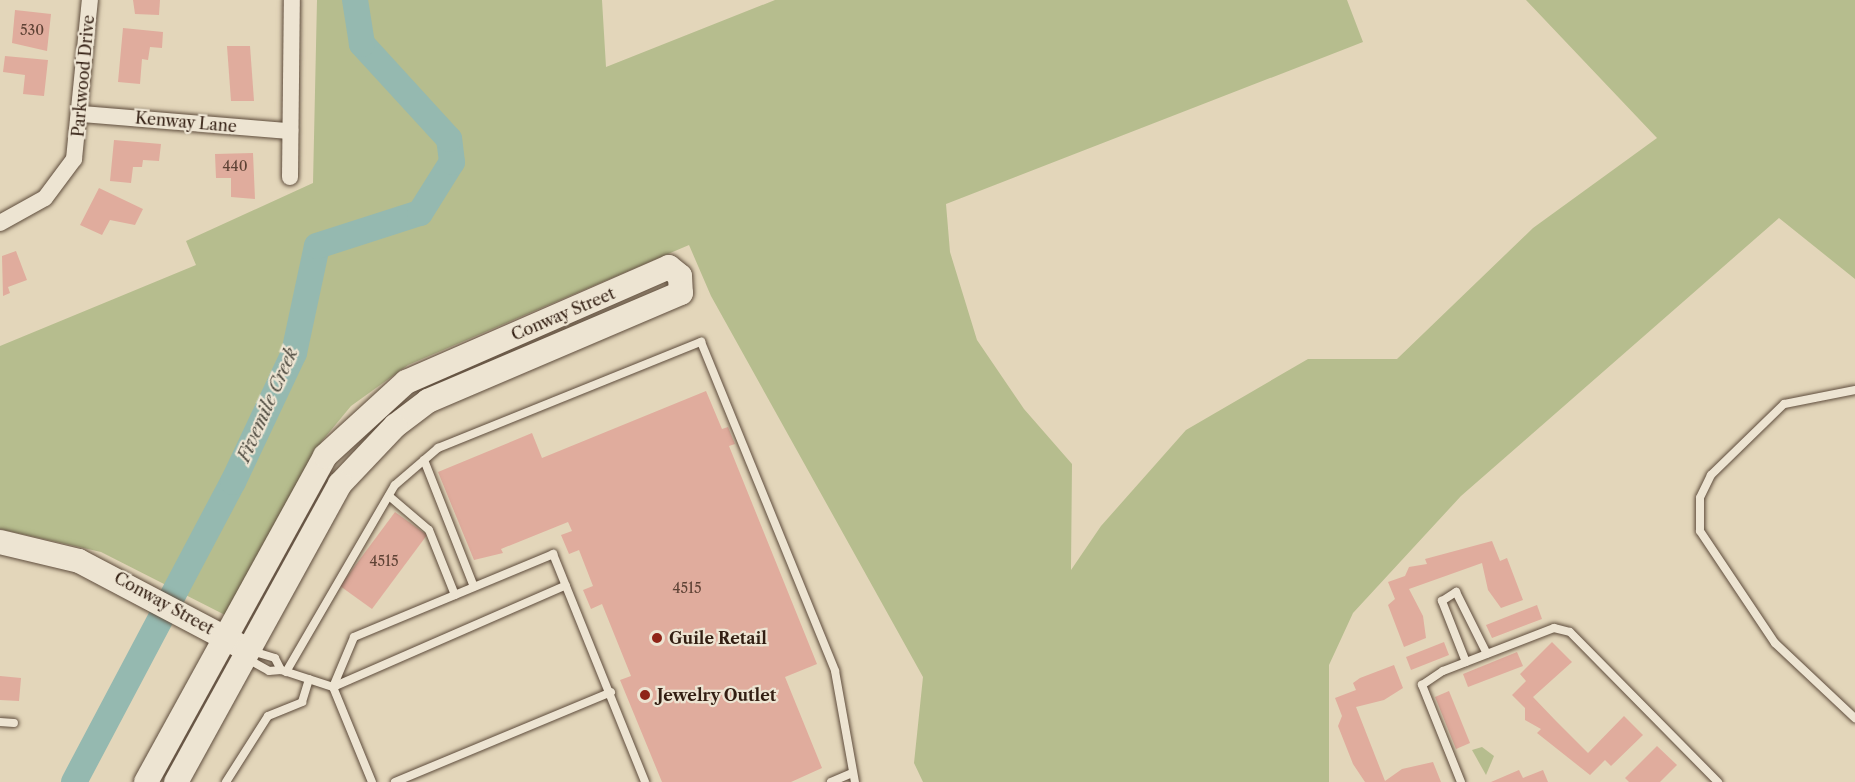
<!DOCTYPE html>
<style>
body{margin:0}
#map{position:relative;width:1855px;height:782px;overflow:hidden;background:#e3d6ba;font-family:"Libre Caslon Text",serif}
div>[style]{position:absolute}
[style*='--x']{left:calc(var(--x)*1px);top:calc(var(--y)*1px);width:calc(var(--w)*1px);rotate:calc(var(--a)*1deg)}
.green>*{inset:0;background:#b6bd8e}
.river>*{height:26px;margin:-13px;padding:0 13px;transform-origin:13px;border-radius:13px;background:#95b9b0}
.building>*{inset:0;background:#e0ac9d}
.roads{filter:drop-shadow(0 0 2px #5e4c3c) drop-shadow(0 0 2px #5e4c3c)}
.lane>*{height:8px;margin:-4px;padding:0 4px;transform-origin:4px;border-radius:4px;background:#ede4d2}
.street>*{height:16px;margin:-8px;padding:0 8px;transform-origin:8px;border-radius:8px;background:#ede4d2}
.secondary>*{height:24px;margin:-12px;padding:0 12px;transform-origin:12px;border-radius:12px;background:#ede4d2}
.dots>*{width:16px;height:16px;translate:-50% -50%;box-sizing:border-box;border:3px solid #ede4d2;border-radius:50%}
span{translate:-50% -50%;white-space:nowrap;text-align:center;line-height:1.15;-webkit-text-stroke:4.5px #ede4d2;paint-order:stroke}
.number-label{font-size:14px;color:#5e4235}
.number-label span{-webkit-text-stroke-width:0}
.street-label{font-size:16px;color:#321e12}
.poi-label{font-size:16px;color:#321e12;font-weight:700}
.left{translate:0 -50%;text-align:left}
.water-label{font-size:18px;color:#504c41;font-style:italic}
</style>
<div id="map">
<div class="green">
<i style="clip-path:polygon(317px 0,602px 0,606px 67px,775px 0,1347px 0,1363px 42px,946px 204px,950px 252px,977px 340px,1024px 409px,1072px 464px,1071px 570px,1101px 526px,1186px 430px,1308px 359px,1397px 359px,1533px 228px,1657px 138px,1526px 0,1855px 0,1855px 279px,1779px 218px,1461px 496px,1353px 613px,1329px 665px,1329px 782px,923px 782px,914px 763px,923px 677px,711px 296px,689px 245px,408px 365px,351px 406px,322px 441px,227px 616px,101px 552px,0 529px,0 346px,196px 265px,186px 241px,313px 183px)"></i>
<i style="clip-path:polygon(1482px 747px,1494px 756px,1486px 775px,1472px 750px)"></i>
</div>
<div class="river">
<i style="--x:74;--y:782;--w:340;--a:-62.1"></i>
<i style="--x:233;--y:482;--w:143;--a:-64.7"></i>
<i style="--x:294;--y:353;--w:109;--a:-77.9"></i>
<i style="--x:317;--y:246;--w:108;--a:-17.8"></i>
<i style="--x:420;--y:213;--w:60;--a:-57.9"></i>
<i style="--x:452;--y:162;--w:23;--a:-97"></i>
<i style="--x:449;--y:139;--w:129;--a:-132.5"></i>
<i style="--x:362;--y:44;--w:45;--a:-99"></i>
</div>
<div class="building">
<i style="clip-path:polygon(133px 0,160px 0,159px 15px,135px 14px)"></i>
<i style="clip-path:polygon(15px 10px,51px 14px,47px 51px,12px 43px)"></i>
<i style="clip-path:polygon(123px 28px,163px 32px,162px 48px,150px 47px,148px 60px,142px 59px,140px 84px,118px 82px)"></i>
<i style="clip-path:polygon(227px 46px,250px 46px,254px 101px,231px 101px)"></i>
<i style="clip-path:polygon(5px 56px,48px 60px,44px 96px,23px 94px,25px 75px,3px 72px)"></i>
<i style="clip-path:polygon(114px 140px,161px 144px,159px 161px,143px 160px,142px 167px,133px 167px,131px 183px,110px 181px)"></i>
<i style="clip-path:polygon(253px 153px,255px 199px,231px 197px,231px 178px,216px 178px,215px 154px)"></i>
<i style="clip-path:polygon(99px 188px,143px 209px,135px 225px,110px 220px,102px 235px,80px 225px)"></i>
<i style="clip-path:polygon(16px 251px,27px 280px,8px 287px,10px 293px,3px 296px,2px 256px)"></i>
<i style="clip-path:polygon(706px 391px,722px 429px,728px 427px,735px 444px,729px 446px,817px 664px,785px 677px,822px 768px,791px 782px,662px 782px,620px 680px,631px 676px,602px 604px,591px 609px,583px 590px,593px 586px,579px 550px,569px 554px,561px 535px,572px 531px,568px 522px,501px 549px,503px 553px,474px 560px,438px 472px,532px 433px,542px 458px)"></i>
<i style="clip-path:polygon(395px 512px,427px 535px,372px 609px,340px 586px)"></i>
<i style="clip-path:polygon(1492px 541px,1500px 561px,1507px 558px,1523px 600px,1501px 608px,1488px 590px,1482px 563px,1409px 589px,1423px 616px,1426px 638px,1404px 647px,1388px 605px,1395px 599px,1388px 582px,1405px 576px,1409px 567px,1427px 564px,1425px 559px)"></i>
<i style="clip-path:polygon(1537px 605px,1542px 619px,1492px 638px,1486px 625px)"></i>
<i style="clip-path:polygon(1444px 642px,1449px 655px,1411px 670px,1406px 657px)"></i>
<i style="clip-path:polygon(1552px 642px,1572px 662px,1533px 697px,1556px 721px,1588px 753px,1624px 716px,1643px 735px,1611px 766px,1605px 760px,1590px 775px,1537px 733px,1541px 729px,1525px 720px,1525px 708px,1512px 695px,1526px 681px,1520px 674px)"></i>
<i style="clip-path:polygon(1517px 652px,1523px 666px,1468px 687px,1463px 674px)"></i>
<i style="clip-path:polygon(1394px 665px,1403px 688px,1384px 700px,1356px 707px,1385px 781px,1402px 769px,1433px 762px,1441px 782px,1365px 782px,1353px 764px,1338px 726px,1342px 716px,1335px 698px,1356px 690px,1353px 683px,1360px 678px)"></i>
<i style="clip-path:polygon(0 676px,21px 678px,19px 701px,0 700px)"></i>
<i style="clip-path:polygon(1449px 691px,1470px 743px,1456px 749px,1435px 697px)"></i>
<i style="clip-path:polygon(1657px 746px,1677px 765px,1660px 782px,1629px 782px,1625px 778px)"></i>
<i style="clip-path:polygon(1519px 770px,1523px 778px,1543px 770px,1548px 782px,1491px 782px)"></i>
</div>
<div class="roads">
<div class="lane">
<i style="--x:1855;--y:390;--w:72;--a:168.8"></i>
<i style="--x:1784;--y:404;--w:102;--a:135.8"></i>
<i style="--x:1711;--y:475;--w:25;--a:116"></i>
<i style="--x:1700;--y:498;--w:33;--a:90"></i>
<i style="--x:1700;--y:531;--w:135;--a:56.2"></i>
<i style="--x:1775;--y:643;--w:110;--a:43.2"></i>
<i style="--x:424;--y:460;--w:136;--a:68.5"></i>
<i style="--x:389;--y:496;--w:52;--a:40.4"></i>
<i style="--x:429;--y:530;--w:70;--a:68.2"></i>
<i style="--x:1466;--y:662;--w:66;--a:-111.5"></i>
<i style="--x:1442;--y:601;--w:17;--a:-33"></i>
<i style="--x:1456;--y:592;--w:69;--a:63.4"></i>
<i style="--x:281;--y:670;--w:13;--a:-117"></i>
<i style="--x:275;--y:658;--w:28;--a:-163"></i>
<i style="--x:248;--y:650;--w:13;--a:67"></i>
<i style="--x:253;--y:662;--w:18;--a:29"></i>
<i style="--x:269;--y:671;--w:12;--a:-5"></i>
<i style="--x:281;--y:670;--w:55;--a:18.1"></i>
<i style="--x:333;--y:687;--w:103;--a:67.7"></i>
<i style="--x:286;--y:672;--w:216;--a:-59.8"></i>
<i style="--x:395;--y:485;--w:57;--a:-40.7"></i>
<i style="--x:438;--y:448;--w:284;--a:-22"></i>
<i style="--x:701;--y:342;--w:355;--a:67.8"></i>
<i style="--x:835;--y:671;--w:113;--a:79.8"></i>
<i style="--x:333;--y:687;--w:54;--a:-67.2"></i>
<i style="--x:354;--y:637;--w:216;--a:-22.6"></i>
<i style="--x:553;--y:554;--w:246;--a:68"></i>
<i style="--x:333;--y:687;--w:254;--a:-23.6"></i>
<i style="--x:0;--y:722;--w:14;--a:4"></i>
<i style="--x:226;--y:782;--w:78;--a:-57.5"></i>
<i style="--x:268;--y:716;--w:37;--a:-22"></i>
<i style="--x:302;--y:702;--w:24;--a:-73"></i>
<i style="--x:395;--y:782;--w:234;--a:-22.6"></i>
<i style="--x:831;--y:782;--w:23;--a:-23"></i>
<i style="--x:1461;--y:782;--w:105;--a:-111.9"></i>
<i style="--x:1422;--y:685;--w:25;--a:-34"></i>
<i style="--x:1443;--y:671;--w:119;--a:-21.2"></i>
<i style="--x:1554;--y:628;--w:16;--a:14"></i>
<i style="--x:1570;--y:632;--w:211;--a:45.4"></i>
</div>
<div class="street">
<i style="--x:81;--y:114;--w:210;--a:4.7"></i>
<i style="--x:290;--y:177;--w:177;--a:-89.4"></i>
<i style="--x:0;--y:223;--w:51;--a:-29.1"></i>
<i style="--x:45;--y:198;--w:49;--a:-53.4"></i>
<i style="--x:74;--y:159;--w:160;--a:-84.3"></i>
</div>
<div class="secondary">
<i style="--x:0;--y:542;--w:81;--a:13.5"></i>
<i style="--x:79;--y:561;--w:180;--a:27.8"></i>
<i style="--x:146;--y:782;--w:372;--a:-61.2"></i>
<i style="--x:325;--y:456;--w:110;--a:-42.4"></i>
<i style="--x:406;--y:382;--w:287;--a:-23.6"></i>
<i style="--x:669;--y:267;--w:14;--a:39"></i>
<i style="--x:680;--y:276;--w:17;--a:87"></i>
<i style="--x:681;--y:293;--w:275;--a:156.9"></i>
<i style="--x:428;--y:401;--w:41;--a:142.9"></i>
<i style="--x:395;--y:426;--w:80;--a:133.5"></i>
<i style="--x:340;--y:484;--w:340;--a:118.8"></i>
</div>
</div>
<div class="dots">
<i style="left:657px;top:638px;background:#8f2418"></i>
<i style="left:645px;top:695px;background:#8f2418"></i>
</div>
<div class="number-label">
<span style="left:32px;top:30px">530</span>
<span style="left:235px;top:166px">440</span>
<span style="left:384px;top:561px">4515</span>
<span style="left:687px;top:588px">4515</span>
</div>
<div class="street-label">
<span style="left:83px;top:76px;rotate:-85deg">Parkwood Drive</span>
<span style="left:186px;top:122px;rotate:5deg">Kenway Lane</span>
<span style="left:563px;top:314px;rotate:-23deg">Conway Street</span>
<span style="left:164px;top:603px;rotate:29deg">Conway Street</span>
</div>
<div class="poi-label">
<span class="left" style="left:669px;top:638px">Guile Retail</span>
<span class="left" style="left:657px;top:695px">Jewelry Outlet</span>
</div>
<div class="water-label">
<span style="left:268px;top:405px;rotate:-66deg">Fivemile Creek</span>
</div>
</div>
